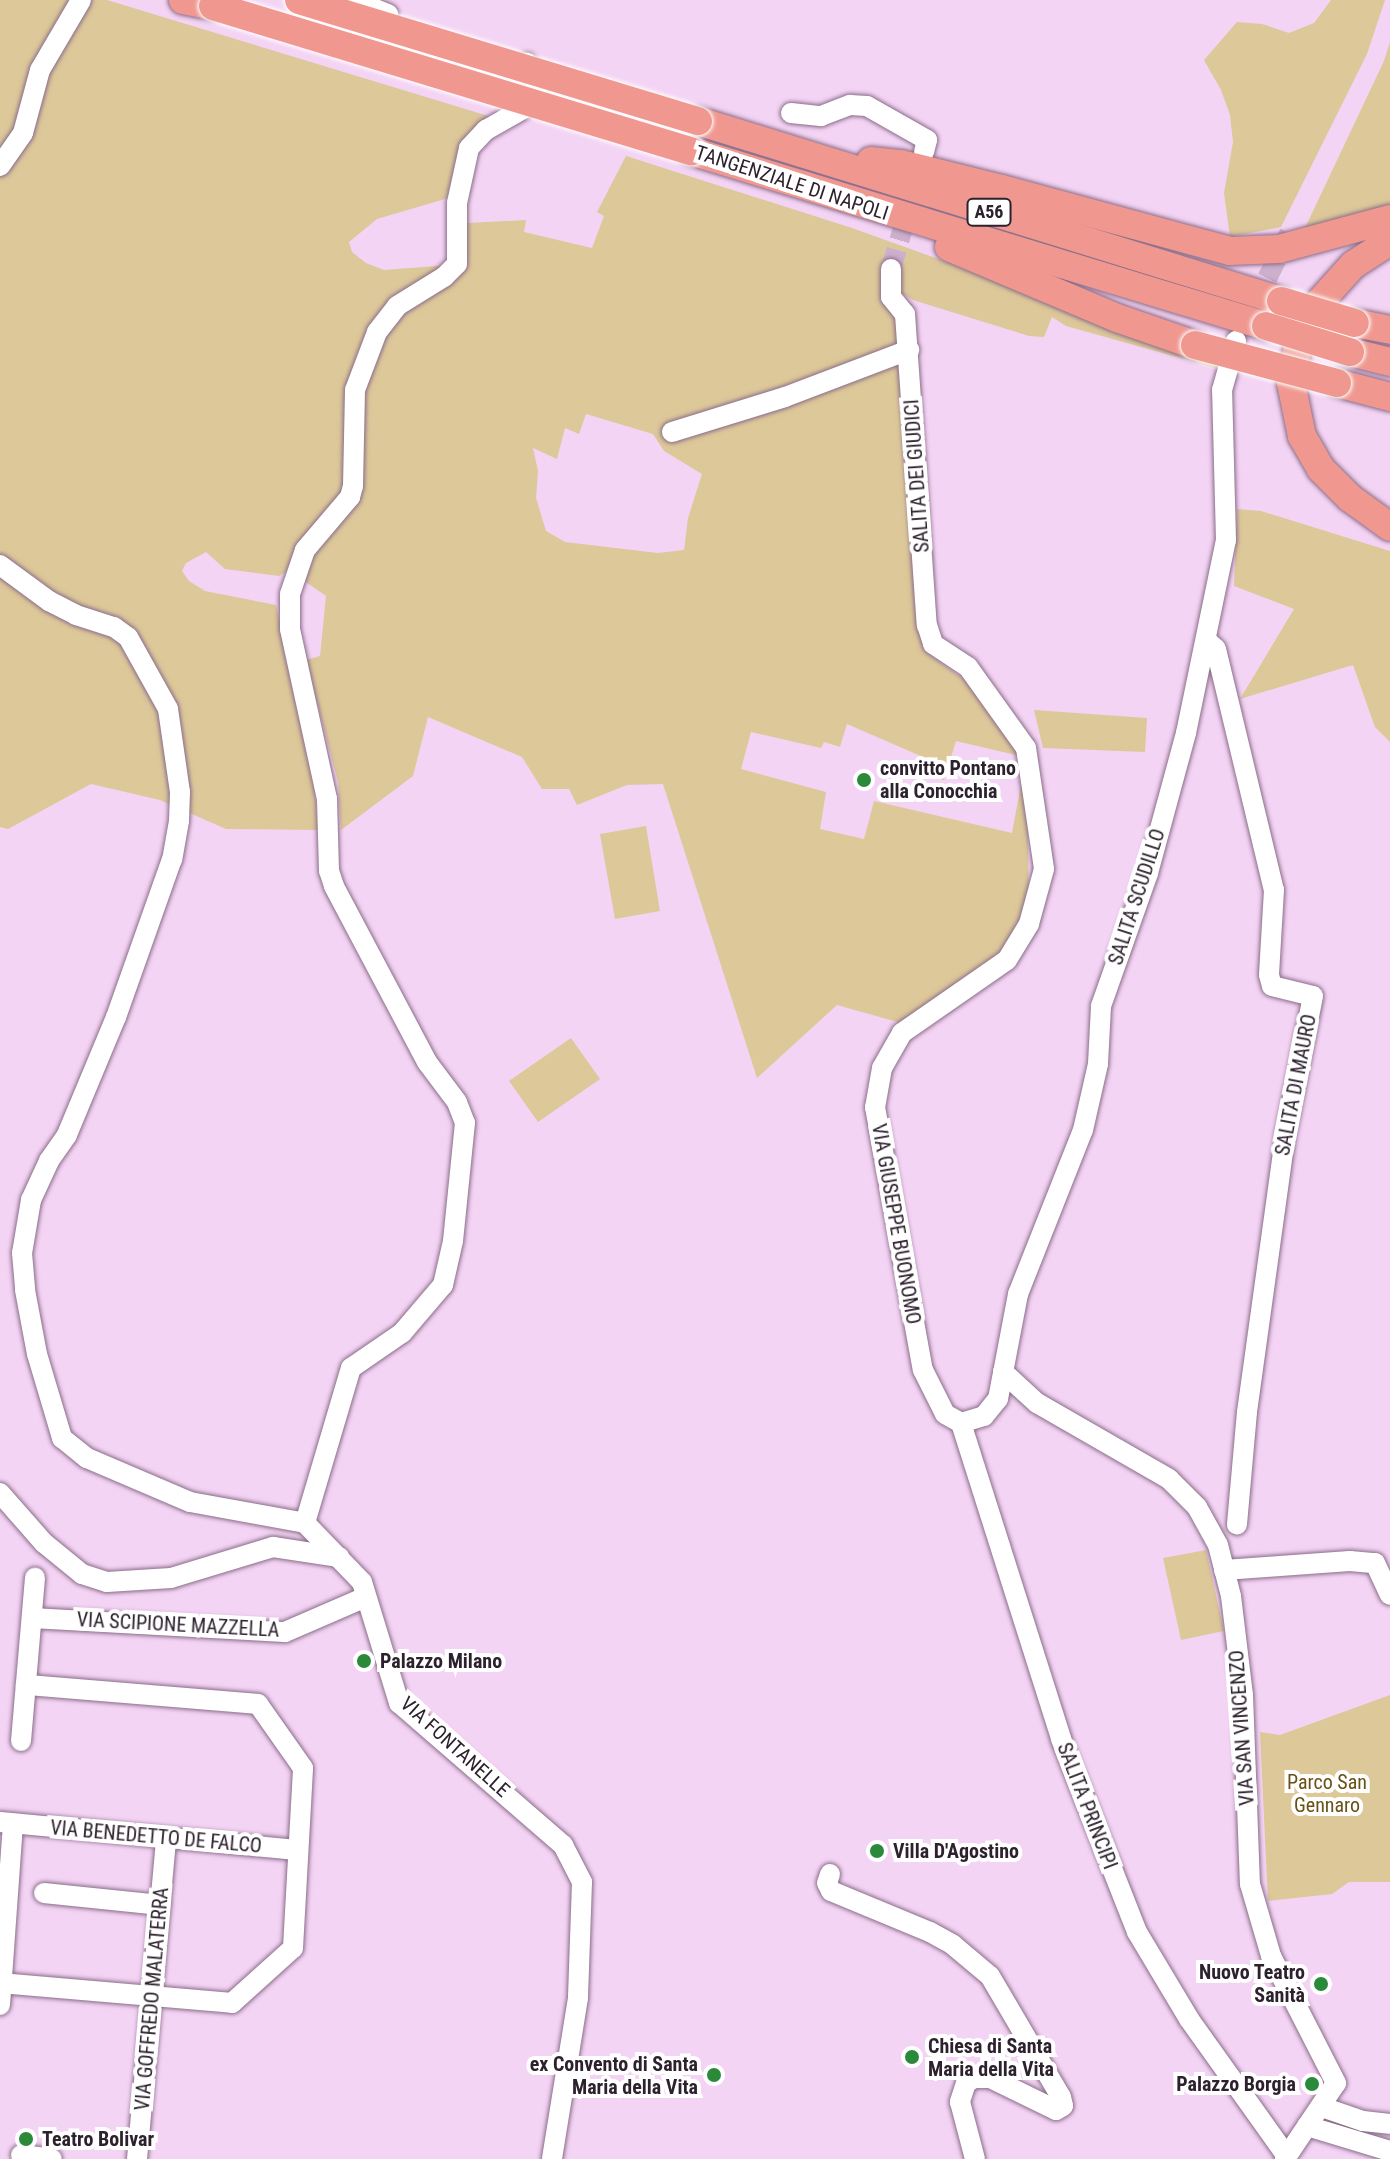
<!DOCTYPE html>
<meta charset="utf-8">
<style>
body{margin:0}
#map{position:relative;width:1390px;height:2159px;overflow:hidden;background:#f4d4f4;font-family:"Roboto Condensed",sans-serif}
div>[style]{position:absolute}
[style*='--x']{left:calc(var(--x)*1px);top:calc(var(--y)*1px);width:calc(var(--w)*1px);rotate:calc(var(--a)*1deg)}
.green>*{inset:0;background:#ddc899}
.minor-tunnel>*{height:20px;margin-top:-10px;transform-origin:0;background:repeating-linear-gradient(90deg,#ccb0cc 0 20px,transparent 0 30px)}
.roads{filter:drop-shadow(0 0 2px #8a6d8a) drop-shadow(0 0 2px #8a6d8a)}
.minor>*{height:20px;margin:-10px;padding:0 10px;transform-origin:10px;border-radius:10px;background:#fff}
.highway>*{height:28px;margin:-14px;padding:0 14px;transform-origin:14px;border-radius:14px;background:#f09890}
.bridges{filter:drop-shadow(0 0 2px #fff) drop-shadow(0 0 2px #fff)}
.highway-bridge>*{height:28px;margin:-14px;padding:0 14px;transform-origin:14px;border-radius:14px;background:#f09890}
.dots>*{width:22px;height:22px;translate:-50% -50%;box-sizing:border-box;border:4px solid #fff;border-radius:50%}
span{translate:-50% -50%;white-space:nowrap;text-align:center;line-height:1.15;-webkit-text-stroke:8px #fff;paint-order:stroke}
.shield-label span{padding:2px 6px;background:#fff;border:2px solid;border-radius:6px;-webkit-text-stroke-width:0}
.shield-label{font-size:18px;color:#2c212c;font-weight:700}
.street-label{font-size:20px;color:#2c212c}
.poi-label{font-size:20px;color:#2c212c;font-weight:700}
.left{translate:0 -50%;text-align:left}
.right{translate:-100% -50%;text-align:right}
.park-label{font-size:20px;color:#695115}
</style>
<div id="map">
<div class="green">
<i style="clip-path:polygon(0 0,107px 0,495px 118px,463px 141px,449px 194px,445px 199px,377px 219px,349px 242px,352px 252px,366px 263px,384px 270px,449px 265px,376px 323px,345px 494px,293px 555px,286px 572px,279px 576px,225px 569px,206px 552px,186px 563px,182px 571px,189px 581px,205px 591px,276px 605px,313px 772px,318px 830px,226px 829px,160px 800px,91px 784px,8px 829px,0 827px)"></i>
<i style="clip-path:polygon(1331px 0,1385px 0,1367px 54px,1281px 227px,1230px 237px,1224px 193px,1233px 142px,1230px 115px,1221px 90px,1204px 60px,1237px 22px,1262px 24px,1289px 33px,1314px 23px)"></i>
<i style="clip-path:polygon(1390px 42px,1390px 206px,1304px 230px,1384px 61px)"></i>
<i style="clip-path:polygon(evenodd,626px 156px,852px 228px,1217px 359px,1216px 368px,1066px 326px,1052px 317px,1044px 337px,1029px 336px,913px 300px,899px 292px,897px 318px,920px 615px,926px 652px,969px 683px,1025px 757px,956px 741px,944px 780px,919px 774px,923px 757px,847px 724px,840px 747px,824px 742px,821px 748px,751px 732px,741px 769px,826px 792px,820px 829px,864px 839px,874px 801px,1012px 833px,1022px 779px,1027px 778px,1029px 902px,1003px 949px,966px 981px,901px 1023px,837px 1005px,757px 1078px,663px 784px,627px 785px,577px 805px,569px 789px,542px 789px,522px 757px,428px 717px,413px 776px,341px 830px,338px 782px,306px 660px,320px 656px,326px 596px,300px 578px,312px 554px,354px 499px,364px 380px,394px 319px,453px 280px,467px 223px,526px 220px,524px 232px,592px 248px,604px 216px,597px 212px,626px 156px,586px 414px,653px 434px,664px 451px,702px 474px,688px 518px,684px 550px,658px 553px,565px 542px,546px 531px,536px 498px,538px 471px,533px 448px,557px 459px,565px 428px,579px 434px,586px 414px)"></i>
<i style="clip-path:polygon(1237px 509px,1261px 511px,1390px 551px,1390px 742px,1375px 727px,1353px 665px,1240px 699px,1294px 609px,1234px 586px)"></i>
<i style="clip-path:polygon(1034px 710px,1147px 718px,1145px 752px,1043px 748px)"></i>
<i style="clip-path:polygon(646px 826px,660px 911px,615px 919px,600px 834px)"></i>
<i style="clip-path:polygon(571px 1038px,600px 1079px,538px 1122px,509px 1081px)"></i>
<i style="clip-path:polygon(1206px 1550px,1224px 1631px,1181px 1640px,1163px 1558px)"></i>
<i style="clip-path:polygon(1390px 1695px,1390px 1882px,1349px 1882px,1332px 1894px,1268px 1901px,1260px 1732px,1280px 1735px)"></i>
</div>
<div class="minor-tunnel">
<i style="--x:891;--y:269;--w:68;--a:-73.7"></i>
<i style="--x:1254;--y:305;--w:86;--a:-63.7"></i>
</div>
<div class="roads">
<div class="minor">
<i style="--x:353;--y:0;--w:38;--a:22"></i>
<i style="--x:791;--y:113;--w:30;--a:6"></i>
<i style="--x:821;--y:116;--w:31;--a:-21"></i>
<i style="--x:850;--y:105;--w:17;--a:3"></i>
<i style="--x:867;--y:106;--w:69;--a:29.5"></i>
<i style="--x:927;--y:140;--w:12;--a:104"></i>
<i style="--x:0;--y:166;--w:40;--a:-55.1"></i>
<i style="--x:23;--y:133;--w:65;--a:-74.9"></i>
<i style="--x:40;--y:70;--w:81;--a:-59.6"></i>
<i style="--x:891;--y:269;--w:28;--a:90"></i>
<i style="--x:891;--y:297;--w:22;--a:51"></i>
<i style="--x:905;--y:314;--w:312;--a:86"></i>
<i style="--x:927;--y:625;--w:20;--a:72"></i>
<i style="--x:933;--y:644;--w:42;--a:33.3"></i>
<i style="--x:968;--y:667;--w:100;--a:54.4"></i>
<i style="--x:1026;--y:748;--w:122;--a:81.5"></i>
<i style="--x:1044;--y:869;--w:57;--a:105.3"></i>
<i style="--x:1029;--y:924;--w:42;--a:121.4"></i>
<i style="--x:1007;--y:960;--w:128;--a:145.2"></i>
<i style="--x:902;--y:1033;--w:40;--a:119.7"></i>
<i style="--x:882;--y:1068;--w:40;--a:100"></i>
<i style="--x:875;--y:1107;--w:267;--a:79.7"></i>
<i style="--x:923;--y:1370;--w:49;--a:63.4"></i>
<i style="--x:945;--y:1414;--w:18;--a:29"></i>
<i style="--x:672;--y:432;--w:118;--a:-17.2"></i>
<i style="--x:785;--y:397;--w:133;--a:-20.8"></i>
<i style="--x:0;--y:565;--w:61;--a:36.3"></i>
<i style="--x:49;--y:601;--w:30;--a:27"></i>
<i style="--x:76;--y:615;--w:40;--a:18"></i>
<i style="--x:114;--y:627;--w:17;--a:36"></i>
<i style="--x:128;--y:637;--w:82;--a:60.9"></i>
<i style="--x:168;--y:709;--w:84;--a:81.8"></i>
<i style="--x:180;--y:792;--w:29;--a:92"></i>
<i style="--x:179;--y:821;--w:39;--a:100"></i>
<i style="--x:172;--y:859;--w:168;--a:109.5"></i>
<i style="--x:116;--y:1017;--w:128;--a:112.6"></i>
<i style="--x:67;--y:1135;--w:32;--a:125"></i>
<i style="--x:49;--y:1161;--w:43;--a:114.8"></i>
<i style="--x:31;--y:1200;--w:54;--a:99.6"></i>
<i style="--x:22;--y:1253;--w:37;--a:85"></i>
<i style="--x:25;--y:1290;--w:65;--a:79.4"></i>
<i style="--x:37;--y:1354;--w:88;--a:73.4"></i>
<i style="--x:62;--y:1438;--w:32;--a:39"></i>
<i style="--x:87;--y:1458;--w:112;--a:23.1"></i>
<i style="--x:190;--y:1502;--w:117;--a:10.3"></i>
<i style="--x:305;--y:1523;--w:82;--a:46"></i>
<i style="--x:362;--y:1582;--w:127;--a:73"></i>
<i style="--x:399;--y:1703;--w:217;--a:40.9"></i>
<i style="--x:563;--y:1845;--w:42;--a:62.8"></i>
<i style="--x:582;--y:1882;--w:116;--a:92"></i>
<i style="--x:578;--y:1998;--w:163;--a:99.2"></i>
<i style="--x:1206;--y:640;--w:13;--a:42"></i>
<i style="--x:1216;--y:649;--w:248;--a:76.5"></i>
<i style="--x:1274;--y:890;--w:85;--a:93.4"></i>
<i style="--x:1269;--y:975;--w:11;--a:75"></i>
<i style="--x:1272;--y:986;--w:42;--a:13.7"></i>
<i style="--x:1313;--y:996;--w:145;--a:101.2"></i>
<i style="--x:1285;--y:1138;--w:277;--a:97.9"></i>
<i style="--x:1247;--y:1412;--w:113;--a:95.1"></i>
<i style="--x:1003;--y:1372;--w:46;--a:42.4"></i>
<i style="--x:1037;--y:1403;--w:152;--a:29.9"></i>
<i style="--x:1169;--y:1479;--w:40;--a:45"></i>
<i style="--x:1197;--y:1507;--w:43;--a:61.1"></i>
<i style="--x:1218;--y:1545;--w:53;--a:75.7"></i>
<i style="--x:1231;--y:1596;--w:100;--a:83.1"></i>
<i style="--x:1243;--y:1695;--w:189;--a:87.9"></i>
<i style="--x:1250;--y:1884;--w:75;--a:73.7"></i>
<i style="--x:1271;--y:1956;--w:143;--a:62.9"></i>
<i style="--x:1336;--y:2083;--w:92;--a:123.9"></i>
<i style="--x:961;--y:1423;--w:24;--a:-17"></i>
<i style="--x:984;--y:1416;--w:22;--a:-51"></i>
<i style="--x:998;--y:1399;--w:107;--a:-79.2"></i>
<i style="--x:1018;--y:1294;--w:176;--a:-68.4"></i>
<i style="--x:1083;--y:1130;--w:68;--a:-77.2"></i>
<i style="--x:1098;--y:1064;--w:58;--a:-87"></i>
<i style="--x:1101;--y:1006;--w:141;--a:-70.5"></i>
<i style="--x:1148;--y:873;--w:145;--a:-74.8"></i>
<i style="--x:1186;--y:733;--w:197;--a:-78.3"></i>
<i style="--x:1226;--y:540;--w:150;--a:-91.5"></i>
<i style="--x:1222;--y:390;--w:51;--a:-74.1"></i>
<i style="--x:961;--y:1423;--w:331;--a:72.4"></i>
<i style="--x:1061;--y:1739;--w:207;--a:68.5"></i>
<i style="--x:1137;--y:1932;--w:101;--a:59.1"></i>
<i style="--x:1189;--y:2019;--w:167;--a:54.5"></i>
<i style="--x:0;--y:1493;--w:67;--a:48.7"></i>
<i style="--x:44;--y:1543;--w:49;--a:39.2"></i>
<i style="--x:82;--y:1574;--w:26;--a:18"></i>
<i style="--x:107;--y:1582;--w:64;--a:-3.6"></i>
<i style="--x:171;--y:1578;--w:107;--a:-16.9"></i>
<i style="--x:273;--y:1547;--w:67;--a:8.6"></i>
<i style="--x:305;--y:1523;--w:162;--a:-73.5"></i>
<i style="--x:351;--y:1368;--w:62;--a:-34.5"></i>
<i style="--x:402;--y:1333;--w:63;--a:-49.5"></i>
<i style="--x:443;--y:1285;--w:45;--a:-77.2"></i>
<i style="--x:453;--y:1241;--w:119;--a:-84.2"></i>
<i style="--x:465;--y:1123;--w:22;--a:-111"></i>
<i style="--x:457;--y:1102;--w:50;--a:-126.9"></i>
<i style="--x:427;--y:1062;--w:199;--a:-117.9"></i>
<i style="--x:334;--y:886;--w:16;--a:-108"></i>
<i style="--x:329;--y:871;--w:72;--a:-91.6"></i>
<i style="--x:327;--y:799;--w:174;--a:-102.3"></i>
<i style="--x:290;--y:629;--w:35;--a:-90"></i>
<i style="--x:290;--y:594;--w:46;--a:-71.2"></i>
<i style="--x:305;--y:550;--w:70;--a:-49.7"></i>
<i style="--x:350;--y:497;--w:11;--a:-75"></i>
<i style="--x:353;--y:486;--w:96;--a:-88.8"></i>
<i style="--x:355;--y:390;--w:62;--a:-69.2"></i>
<i style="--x:377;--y:332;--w:33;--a:-52"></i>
<i style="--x:397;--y:306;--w:55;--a:-31.7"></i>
<i style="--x:444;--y:277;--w:18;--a:-45"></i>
<i style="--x:457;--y:264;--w:61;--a:-90"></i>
<i style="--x:457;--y:203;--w:56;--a:-77.7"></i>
<i style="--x:469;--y:148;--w:25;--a:-47"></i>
<i style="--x:486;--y:130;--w:48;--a:-29.7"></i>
<i style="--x:528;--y:106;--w:20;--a:-63"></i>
<i style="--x:537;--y:88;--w:9;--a:-90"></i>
<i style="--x:537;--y:79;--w:19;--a:-122"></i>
<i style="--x:1224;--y:1570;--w:126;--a:-4.1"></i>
<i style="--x:1350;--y:1561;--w:25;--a:5"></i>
<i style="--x:1375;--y:1563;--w:35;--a:65"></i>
<i style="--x:32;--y:1618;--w:253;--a:3.2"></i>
<i style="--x:285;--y:1632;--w:88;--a:-23.4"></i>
<i style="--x:21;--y:1741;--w:164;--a:-85.1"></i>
<i style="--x:0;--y:1822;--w:299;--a:5.4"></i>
<i style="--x:830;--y:1874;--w:9;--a:108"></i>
<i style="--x:827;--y:1883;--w:9;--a:63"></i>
<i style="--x:831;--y:1891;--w:107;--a:22.5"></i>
<i style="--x:930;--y:1932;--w:26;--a:29"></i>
<i style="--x:953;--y:1945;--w:48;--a:40"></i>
<i style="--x:990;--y:1976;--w:140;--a:59.6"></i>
<i style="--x:1061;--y:2097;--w:9;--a:77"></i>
<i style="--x:1063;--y:2106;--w:8;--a:150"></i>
<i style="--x:1056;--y:2110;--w:73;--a:-154.1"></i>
<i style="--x:990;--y:2078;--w:16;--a:180"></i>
<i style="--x:974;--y:2078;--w:9;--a:148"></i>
<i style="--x:966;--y:2083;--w:20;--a:108"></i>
<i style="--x:960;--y:2102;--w:59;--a:75.3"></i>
<i style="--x:44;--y:1893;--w:117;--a:5.9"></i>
<i style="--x:0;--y:1983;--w:233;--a:4.9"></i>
<i style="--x:232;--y:2003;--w:82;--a:-42"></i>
<i style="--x:293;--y:1948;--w:180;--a:-86.8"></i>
<i style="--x:303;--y:1768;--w:78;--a:-125.1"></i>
<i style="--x:258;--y:1704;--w:233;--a:-175.3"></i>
<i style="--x:0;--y:2005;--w:181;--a:-85.9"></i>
<i style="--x:1322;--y:2107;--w:43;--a:18.9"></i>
<i style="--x:1363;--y:2121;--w:27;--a:6"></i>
<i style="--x:1307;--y:2126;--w:87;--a:16.8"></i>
<i style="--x:21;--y:2155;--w:31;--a:7"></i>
<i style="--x:137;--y:2159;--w:321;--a:-84.8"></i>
</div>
<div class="highway">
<i style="--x:183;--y:0;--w:31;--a:11"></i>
<i style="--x:698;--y:121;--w:610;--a:17.16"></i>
<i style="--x:691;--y:151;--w:601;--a:16.93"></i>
<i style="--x:871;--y:161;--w:30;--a:6"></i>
<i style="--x:901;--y:164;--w:104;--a:13.9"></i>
<i style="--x:1002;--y:189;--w:236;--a:15.2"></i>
<i style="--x:1230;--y:251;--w:49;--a:-2.3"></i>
<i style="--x:1279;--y:249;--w:115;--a:-15.1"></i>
<i style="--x:1390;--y:241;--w:44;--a:147"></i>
<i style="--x:1353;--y:265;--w:54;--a:132"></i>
<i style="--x:1317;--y:305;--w:40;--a:116.6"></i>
<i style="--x:1299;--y:341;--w:43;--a:100.8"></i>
<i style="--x:1291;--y:383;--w:54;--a:78.3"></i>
<i style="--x:1302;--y:436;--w:38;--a:60"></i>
<i style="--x:1321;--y:469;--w:41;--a:45"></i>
<i style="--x:1350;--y:498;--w:49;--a:35.9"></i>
<i style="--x:949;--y:247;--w:182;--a:22.9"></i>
<i style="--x:1117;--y:318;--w:83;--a:19.1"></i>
<i style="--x:1355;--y:323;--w:36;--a:11"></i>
<i style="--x:1350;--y:352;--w:41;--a:14"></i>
<i style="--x:1337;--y:383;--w:55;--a:14.8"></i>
</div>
</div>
<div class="bridges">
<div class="highway-bridge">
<i style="--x:299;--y:0;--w:417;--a:16.9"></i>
<i style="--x:213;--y:6;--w:500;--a:16.9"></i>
<i style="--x:1281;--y:301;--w:77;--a:16.6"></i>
<i style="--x:1266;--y:326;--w:88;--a:17.2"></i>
<i style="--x:1195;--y:345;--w:147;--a:15"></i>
</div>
</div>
<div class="dots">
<i style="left:864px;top:780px;background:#2b893a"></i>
<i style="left:364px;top:1661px;background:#2b893a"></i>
<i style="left:877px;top:1851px;background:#2b893a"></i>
<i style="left:1321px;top:1984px;background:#2b893a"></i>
<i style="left:912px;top:2057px;background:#2b893a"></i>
<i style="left:714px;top:2075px;background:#2b893a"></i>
<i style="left:1312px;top:2084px;background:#2b893a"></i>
<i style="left:26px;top:2139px;background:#2b893a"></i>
</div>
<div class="shield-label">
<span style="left:989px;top:212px">A56</span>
</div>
<div class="street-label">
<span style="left:792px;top:183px;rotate:18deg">TANGENZIALE DI NAPOLI</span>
<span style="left:917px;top:476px;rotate:-94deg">SALITA DEI GIUDICI</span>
<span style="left:1137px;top:897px;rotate:-72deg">SALITA SCUDILLO</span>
<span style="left:1296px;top:1085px;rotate:-79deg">SALITA DI MAURO</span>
<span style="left:896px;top:1224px;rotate:80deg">VIA GIUSEPPE BUONOMO</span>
<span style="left:178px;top:1625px;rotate:3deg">VIA SCIPIONE MAZZELLA</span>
<span style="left:1242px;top:1728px;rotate:-94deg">VIA SAN VINCENZO</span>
<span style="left:455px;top:1747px;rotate:42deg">VIA FONTANELLE</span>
<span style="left:1087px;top:1806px;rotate:69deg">SALITA PRINCIPI</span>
<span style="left:156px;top:1837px;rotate:5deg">VIA BENEDETTO DE FALCO</span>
<span style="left:152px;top:1999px;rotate:-85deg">VIA GOFFREDO MALATERRA</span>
</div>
<div class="poi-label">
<span class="left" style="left:880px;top:780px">convitto Pontano<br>alla Conocchia</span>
<span class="left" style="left:380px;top:1661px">Palazzo Milano</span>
<span class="left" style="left:893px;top:1851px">Villa D'Agostino</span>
<span class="right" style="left:1305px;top:1984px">Nuovo Teatro<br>Sanità</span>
<span class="left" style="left:928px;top:2058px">Chiesa di Santa<br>Maria della Vita</span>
<span class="right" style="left:698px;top:2076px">ex Convento di Santa<br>Maria della Vita</span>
<span class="right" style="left:1296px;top:2084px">Palazzo Borgia</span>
<span class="left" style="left:42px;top:2139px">Teatro Bolivar</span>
</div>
<div class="park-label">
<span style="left:1327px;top:1794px">Parco San<br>Gennaro</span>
</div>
</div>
